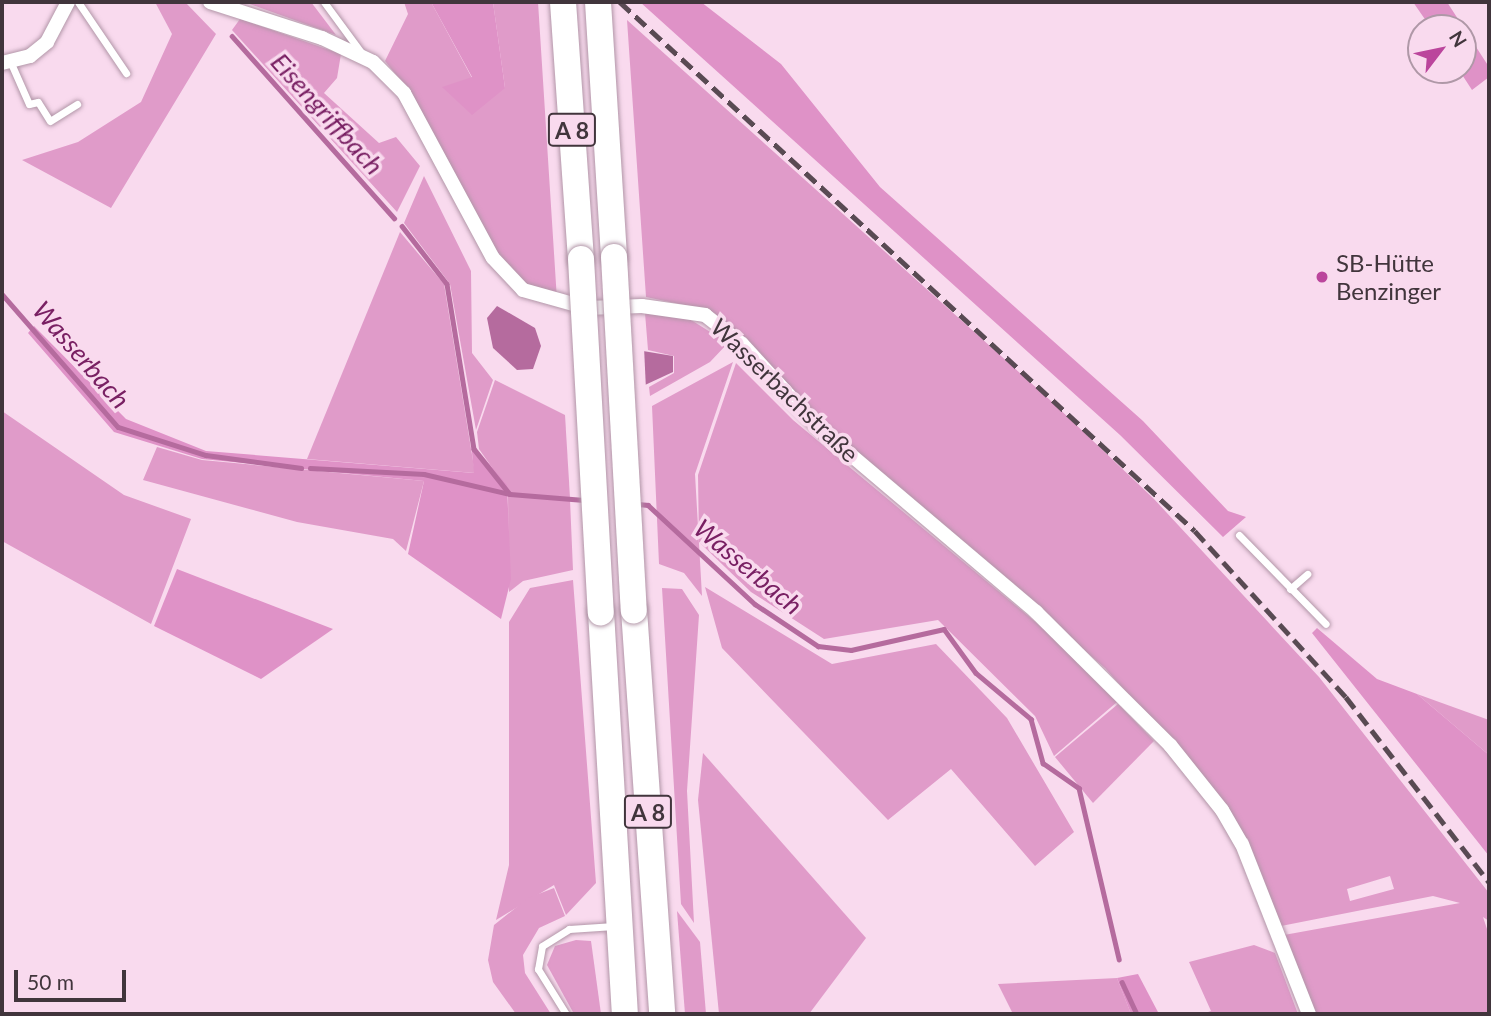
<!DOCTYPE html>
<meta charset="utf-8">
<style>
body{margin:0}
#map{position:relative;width:1491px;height:1016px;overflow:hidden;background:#f9daee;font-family:Lato,sans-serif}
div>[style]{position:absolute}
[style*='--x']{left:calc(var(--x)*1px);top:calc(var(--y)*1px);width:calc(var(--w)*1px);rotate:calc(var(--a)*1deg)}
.green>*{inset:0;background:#e09bc9}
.forest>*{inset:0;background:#df92c7}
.water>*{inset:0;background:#b56b9e}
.pier>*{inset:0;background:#f9daee}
.stream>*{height:4.5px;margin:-2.25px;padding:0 2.25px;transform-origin:2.25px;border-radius:2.25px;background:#b56b9e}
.roads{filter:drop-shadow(0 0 2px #b296a8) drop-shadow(0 0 2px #b296a8)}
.service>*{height:7px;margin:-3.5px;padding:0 3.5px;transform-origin:3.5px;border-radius:3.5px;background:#fff}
.minor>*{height:14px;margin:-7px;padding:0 7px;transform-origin:7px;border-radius:7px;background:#fff}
.motorway>*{height:26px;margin:-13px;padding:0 13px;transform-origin:13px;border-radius:13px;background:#fff}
.rail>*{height:4.5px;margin-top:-2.25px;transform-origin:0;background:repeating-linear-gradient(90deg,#594a53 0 14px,transparent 0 21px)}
.bridges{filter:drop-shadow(0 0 2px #b296a8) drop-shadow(0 0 2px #b296a8)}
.motorway-bridge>*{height:26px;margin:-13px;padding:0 13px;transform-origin:13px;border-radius:13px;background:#fff}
.dots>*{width:19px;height:19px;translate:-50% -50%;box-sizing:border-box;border:4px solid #f9daee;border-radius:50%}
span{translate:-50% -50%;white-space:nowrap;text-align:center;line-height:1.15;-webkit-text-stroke:7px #f9daee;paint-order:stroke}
.shield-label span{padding:2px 5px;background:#f9daee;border:2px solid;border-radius:5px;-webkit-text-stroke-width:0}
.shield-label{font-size:23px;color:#41353c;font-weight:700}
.poi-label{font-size:24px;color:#41353c}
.left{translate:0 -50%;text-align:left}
.street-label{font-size:24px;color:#41353c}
.water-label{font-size:26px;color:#792063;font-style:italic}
.frame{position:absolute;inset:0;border:4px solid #41353c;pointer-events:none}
.north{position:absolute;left:1407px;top:14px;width:70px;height:70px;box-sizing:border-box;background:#f9daee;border:2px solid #af98a7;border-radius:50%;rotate:58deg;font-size:19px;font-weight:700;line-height:28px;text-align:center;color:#41353c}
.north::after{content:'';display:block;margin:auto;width:24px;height:32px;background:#bb459c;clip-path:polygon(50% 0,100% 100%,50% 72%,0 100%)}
.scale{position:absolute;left:14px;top:970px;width:112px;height:32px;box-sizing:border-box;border:4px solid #41353c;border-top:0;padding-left:9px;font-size:21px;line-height:24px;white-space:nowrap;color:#41353c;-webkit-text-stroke:5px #f9daee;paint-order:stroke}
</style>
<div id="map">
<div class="green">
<i style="clip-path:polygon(155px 2px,185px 2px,216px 34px,111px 208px,22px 160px,78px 142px,141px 102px,172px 34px)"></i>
<i style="clip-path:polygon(244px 2px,311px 2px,336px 35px)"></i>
<i style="clip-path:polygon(404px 2px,431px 2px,472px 78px,443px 88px,505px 88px,493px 2px,538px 2px,557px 300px,530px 290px,497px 255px,413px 96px,385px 61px,408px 14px)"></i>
<i style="clip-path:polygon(240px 19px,341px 54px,337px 78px,324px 93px,379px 143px,396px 137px,420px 166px,397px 212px,232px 30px)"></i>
<i style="clip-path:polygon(evenodd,627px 20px,1050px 400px,1154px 499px,1319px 677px,1489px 893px,1489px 921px,1483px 917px,1489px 935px,1489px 1014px,1313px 1014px,1284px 935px,1460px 903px,1433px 896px,1281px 926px,1224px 804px,1105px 668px,839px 439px,708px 310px,646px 297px,627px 20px,1390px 876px,1394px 889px,1350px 901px,1347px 889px,1390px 876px)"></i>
<i style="clip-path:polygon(424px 176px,471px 271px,472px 353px,493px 380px,476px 430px,450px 284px,404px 223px)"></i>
<i style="clip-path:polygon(400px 232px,444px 284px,475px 473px,307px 459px)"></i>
<i style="clip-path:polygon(645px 313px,683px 315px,728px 343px,710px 362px,650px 396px,649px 387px,674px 373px,674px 356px,648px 350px)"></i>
<i style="clip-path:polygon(733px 362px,695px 474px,702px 596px,684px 573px,659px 564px,652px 406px)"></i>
<i style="clip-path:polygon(736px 363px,793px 420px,1051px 635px,1117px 702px,1054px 756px,1035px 716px,938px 620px,824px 639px,751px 592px,699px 542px,698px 475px)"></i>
<i style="clip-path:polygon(495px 380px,565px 415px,570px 498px,510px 493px,479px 449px,477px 432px)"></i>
<i style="clip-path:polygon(2px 411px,124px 495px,191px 519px,151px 624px,2px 541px)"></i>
<i style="clip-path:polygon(157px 447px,202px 460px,424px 481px,406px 551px,393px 539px,297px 522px,143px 480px)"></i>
<i style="clip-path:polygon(508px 495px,570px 500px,573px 570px,523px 581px,509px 592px)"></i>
<i style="clip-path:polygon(573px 580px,596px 883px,566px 915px,554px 885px,496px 920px,509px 865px,509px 622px,530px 588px)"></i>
<i style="clip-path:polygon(705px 587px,832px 664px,936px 644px,1007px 718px,1074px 832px,1035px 866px,951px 769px,888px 820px,722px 648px)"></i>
<i style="clip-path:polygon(662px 588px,682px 589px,699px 615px,687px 791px,694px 923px,681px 904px)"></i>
<i style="clip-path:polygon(1417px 694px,1489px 720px,1489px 755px)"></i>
<i style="clip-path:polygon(1118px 704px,1154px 741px,1093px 803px,1055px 757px)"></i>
<i style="clip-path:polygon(703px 753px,866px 938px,809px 1014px,719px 1014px,698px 800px)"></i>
<i style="clip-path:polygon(554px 888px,565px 916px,539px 928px,523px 955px,525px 973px,551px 1014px,516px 1014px,493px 982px,488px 960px,494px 925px,528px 898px)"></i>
<i style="clip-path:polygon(677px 911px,700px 942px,706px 1014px,685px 1014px)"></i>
<i style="clip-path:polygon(576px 940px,591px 941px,601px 1014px,574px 1014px,547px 965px,555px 946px)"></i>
<i style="clip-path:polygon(1254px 945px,1275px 953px,1298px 1014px,1202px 1014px,1211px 1011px,1189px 962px)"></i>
<i style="clip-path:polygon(1117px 978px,1131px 1014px,1013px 1014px,998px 984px)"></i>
</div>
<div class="forest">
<i style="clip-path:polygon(431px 2px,493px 2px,505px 88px,472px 115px,442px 87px,472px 77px)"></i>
<i style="clip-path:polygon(640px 2px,701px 2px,781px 64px,880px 187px,1143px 421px,1228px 511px,1246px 517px,1223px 537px,1120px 435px)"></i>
<i style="clip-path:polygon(1413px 2px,1447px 2px,1489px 67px,1489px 77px,1472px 90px,1459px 70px,1463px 28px,1431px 28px)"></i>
<i style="clip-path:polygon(34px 326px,126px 419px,206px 451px,474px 473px,471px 442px,507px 485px,511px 579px,501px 619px,408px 554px,424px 481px,202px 459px,114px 432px,28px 333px)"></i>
<i style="clip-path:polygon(177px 569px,333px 629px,261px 679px,154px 626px)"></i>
<i style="clip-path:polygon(1317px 628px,1377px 679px,1417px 694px,1489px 755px,1489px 856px,1312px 633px)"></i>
<i style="clip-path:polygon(1138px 974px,1159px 1014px,1131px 1014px,1117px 978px)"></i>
</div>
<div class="water">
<i style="clip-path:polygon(497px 306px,535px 328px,541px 346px,533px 369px,517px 370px,493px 348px,487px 318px)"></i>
<i style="clip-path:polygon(643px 351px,673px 356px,673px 372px,632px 391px)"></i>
</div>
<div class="pier">
<i style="clip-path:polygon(644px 347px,646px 390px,617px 395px,606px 387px,606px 362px)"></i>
</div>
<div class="stream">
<i style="--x:232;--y:36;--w:244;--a:48.3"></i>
<i style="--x:402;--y:226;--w:73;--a:52.2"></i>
<i style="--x:447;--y:284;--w:167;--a:80.7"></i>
<i style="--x:474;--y:449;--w:56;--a:51.5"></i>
<i style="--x:2;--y:294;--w:176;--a:48.9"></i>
<i style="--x:118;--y:427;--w:92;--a:17.7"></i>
<i style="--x:206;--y:455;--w:96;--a:7.8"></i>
<i style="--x:310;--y:468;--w:114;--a:3"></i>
<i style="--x:424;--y:474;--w:88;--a:13.1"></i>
<i style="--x:510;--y:494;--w:74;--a:4.6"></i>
<i style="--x:638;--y:504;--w:10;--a:6"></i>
<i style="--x:648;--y:505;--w:146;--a:42.8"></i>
<i style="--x:755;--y:604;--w:76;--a:33.7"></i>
<i style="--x:818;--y:646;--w:33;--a:7"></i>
<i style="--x:851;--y:650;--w:95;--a:-12.7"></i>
<i style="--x:944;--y:629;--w:54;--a:54"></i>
<i style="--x:976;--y:673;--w:72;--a:39.9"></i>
<i style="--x:1031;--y:719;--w:46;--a:74.7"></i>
<i style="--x:1043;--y:763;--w:44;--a:34.8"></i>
<i style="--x:1079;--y:788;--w:176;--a:76.8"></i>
<i style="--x:1122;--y:982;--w:35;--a:65"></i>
</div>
<div class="roads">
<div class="service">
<i style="--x:78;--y:2;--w:86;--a:55.9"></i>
<i style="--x:324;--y:2;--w:66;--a:53.7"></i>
<i style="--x:10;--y:61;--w:47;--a:66.2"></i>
<i style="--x:29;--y:104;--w:9;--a:-13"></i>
<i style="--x:38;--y:102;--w:22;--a:58"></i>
<i style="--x:50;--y:121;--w:32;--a:-32"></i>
<i style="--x:1239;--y:535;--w:124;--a:45.7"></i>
<i style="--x:1290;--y:589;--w:23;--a:-41"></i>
<i style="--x:566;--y:1014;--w:53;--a:-121.9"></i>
<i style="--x:538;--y:969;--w:23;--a:-80"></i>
<i style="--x:542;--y:946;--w:32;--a:-32"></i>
<i style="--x:569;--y:929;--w:45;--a:-3.8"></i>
</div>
<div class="minor">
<i style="--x:210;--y:2;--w:118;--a:17.8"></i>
<i style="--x:322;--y:38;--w:56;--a:25.2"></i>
<i style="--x:373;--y:62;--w:44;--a:45"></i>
<i style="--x:404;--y:93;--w:187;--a:61.7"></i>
<i style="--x:493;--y:258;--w:44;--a:46.8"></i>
<i style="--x:523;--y:290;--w:66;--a:15.7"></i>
<i style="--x:587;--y:308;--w:55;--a:-2.1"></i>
<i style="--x:642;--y:306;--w:64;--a:8.1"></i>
<i style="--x:705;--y:315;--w:47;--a:38.1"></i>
<i style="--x:742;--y:344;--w:113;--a:47.5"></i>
<i style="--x:818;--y:427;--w:286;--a:40.3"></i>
<i style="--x:1036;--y:612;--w:189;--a:44.8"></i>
<i style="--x:1170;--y:745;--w:83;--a:51.3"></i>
<i style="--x:1222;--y:810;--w:39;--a:60"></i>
<i style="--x:1242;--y:844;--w:183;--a:68.5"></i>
<i style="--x:2;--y:63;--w:29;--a:-14"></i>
<i style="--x:30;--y:56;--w:22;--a:-39"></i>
<i style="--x:47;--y:42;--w:45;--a:-62.3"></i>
</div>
<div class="motorway">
<i style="--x:563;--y:2;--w:258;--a:86"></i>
<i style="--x:598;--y:2;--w:256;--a:86.4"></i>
<i style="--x:634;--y:610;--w:405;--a:86"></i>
<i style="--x:601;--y:612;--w:403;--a:86.6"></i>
</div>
</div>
<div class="rail">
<i style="--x:620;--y:2;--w:781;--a:42.61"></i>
<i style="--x:1195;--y:531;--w:224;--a:47.7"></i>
<i style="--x:1346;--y:697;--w:234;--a:52.3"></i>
</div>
<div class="bridges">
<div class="motorway-bridge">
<i style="--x:614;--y:257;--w:354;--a:86.8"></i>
<i style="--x:581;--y:259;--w:354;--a:86.8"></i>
</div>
</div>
<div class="dots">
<i style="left:1322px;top:277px;background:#bb459c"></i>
</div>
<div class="shield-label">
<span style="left:572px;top:130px">A 8</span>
<span style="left:648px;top:812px">A 8</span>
</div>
<div class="poi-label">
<span class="left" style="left:1336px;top:277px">SB-Hütte<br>Benzinger</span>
</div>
<div class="street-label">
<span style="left:785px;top:390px;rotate:44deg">Wasserbachstraße</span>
</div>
<div class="water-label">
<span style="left:327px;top:114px;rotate:48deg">Eisengriffbach</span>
<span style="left:81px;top:355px;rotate:49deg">Wasserbach</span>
<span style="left:748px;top:567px;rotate:40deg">Wasserbach</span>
</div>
<div class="frame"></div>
<div class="north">N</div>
<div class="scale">50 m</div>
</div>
